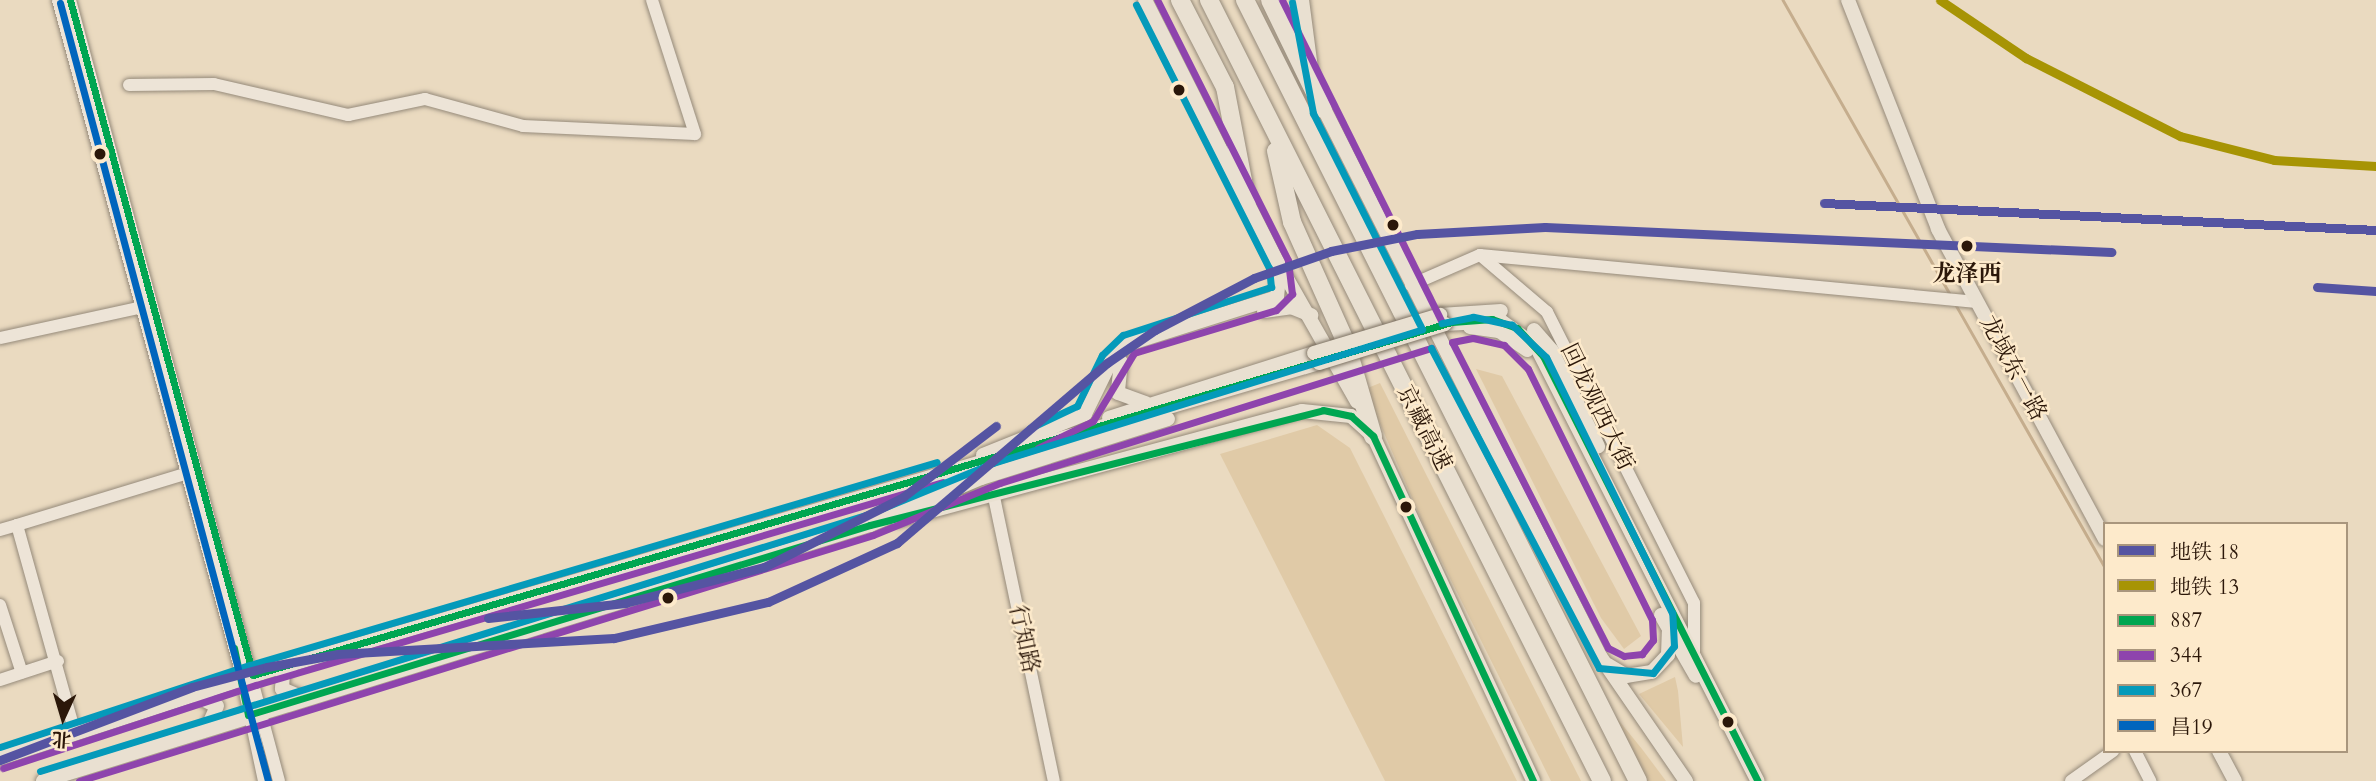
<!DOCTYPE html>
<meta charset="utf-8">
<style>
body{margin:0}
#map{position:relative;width:2376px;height:781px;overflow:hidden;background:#eadac0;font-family:Cardo,"Noto Serif SC",serif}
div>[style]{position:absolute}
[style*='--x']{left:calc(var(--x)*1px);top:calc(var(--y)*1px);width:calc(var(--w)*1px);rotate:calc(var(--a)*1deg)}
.green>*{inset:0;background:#e0caa7}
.stream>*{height:2.5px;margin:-1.25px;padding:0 1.25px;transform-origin:1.25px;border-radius:1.25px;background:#c5ad8d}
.roads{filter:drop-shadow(0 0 2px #958a7a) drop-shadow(0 0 2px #958a7a)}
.minor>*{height:12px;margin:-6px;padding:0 6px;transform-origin:6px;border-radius:6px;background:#ede4d7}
.major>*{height:14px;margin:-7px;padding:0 7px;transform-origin:7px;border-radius:7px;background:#e9e0d1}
.highway>*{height:18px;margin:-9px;padding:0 9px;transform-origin:9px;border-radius:9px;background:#e9e0d1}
.bridges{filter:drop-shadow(0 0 2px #7b7061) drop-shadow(0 0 2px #7b7061)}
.major-bridge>*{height:14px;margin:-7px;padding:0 7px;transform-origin:7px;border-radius:7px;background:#e9e0d1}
.bus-1>*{height:7px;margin:-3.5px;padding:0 3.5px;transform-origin:3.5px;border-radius:3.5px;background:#00a651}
.bus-2>*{height:7px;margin:-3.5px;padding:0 3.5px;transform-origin:3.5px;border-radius:3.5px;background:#8e44ad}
.bus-3>*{height:7px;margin:-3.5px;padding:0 3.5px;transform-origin:3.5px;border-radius:3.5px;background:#049aba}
.bus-4>*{height:7px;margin:-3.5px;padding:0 3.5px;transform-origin:3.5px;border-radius:3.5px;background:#0065bd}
.metro-1>*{height:9px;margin:-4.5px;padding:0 4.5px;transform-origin:4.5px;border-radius:4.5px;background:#5554a2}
.metro-2>*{height:9px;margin:-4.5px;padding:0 4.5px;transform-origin:4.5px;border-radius:4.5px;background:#a79404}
.dots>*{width:19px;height:19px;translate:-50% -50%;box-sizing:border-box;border:4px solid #fdeacb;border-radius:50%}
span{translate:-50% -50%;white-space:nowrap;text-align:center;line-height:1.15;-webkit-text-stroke:5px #fdeacb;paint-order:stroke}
.stop-label{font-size:23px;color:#2b1709;font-weight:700}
.street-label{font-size:23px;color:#2b1709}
.legend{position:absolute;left:2103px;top:522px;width:245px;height:231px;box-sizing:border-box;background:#fdeacb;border:2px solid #a9967d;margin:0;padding:9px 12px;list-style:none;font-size:21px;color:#2b1709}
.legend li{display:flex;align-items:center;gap:14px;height:35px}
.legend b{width:35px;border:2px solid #a9967d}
.north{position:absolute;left:28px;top:683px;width:70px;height:70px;-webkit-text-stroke:5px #fdeacb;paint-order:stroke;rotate:184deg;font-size:19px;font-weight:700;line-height:28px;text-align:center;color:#2b1709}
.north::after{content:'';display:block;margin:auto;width:24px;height:32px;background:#2b1709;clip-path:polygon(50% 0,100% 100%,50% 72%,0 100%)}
</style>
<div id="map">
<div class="green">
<i style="clip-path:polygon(1476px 369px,1502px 376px,1641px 636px,1624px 649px,1601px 618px)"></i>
<i style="clip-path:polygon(1380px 383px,1581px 781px,1551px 781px,1425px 528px,1365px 389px)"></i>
<i style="clip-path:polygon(1317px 425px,1350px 448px,1517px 781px,1385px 781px,1220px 454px)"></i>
<i style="clip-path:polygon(1675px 677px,1678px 691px,1683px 747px,1639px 694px)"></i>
<i style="clip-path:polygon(1607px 706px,1642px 749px,1666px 781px,1645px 781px)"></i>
</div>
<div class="stream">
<i style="--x:1783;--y:0;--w:340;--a:60.4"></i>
<i style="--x:1956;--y:305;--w:301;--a:60.4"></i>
</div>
<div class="roads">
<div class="minor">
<i style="--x:58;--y:0;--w:692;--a:74.76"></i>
<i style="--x:240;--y:668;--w:116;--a:78"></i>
<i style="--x:70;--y:0;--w:808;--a:75.02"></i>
<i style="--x:129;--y:85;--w:85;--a:-0.7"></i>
<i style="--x:214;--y:84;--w:138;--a:13"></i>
<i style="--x:348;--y:115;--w:79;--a:-11.7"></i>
<i style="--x:425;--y:99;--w:102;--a:15.4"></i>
<i style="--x:523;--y:126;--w:172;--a:2.7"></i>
<i style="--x:695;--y:134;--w:141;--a:-107.8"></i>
<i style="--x:1480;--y:255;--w:499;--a:5.4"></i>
<i style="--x:1411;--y:285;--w:75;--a:-23.5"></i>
<i style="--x:1480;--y:255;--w:88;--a:40.4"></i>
<i style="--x:1547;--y:312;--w:326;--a:63.2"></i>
<i style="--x:1694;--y:603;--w:50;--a:90"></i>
<i style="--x:0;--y:338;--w:150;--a:-12.3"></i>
<i style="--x:994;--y:497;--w:290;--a:78.1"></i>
<i style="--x:17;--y:525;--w:176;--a:-16.9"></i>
<i style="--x:0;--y:530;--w:18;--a:-16"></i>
<i style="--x:17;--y:525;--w:216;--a:74.4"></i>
<i style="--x:0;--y:605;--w:71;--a:72.1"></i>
<i style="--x:0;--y:680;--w:61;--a:-18.1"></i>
<i style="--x:2135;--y:751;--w:34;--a:63"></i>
<i style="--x:2071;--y:781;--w:52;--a:-35.5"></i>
</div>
<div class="major">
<i style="--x:1145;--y:0;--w:292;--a:63.2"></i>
<i style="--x:1277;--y:261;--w:162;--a:60.4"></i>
<i style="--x:1302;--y:0;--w:77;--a:82.5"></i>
<i style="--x:1848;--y:0;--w:246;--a:68.5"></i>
<i style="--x:1938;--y:229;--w:352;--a:61.7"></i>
<i style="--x:1319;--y:99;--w:624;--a:63.23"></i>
<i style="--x:1600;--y:656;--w:152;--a:55.5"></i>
<i style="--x:1264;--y:311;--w:27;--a:-8"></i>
<i style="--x:1291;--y:307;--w:22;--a:22"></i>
<i style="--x:1440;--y:315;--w:61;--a:-3.8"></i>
<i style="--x:1445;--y:324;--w:56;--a:-3.1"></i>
<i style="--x:1501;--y:321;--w:43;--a:35.5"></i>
<i style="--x:1536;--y:346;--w:488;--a:63"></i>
<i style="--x:1470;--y:327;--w:29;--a:8"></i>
<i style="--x:1499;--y:331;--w:34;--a:34"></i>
<i style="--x:1534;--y:330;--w:28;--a:49"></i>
<i style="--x:1552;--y:351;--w:106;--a:64.2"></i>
<i style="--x:1121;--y:362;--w:31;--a:96"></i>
<i style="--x:1118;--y:393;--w:30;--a:20"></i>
<i style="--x:1109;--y:418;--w:215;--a:-17.6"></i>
<i style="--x:1369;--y:427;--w:390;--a:65.1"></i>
<i style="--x:983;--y:455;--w:110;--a:-21.9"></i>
<i style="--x:1085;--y:414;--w:59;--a:-63.9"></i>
<i style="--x:1111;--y:361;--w:24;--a:-45"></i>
<i style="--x:1128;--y:344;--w:156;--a:-17.5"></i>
<i style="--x:1277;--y:297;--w:28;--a:-84"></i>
<i style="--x:898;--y:520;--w:418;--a:-15.1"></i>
<i style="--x:1302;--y:411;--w:49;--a:5.8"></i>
<i style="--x:1351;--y:416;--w:28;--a:42"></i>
<i style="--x:1661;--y:615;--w:70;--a:60.2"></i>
<i style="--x:292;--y:665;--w:13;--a:135"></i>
<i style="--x:283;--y:674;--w:15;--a:94"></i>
<i style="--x:282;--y:689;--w:23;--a:23"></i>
<i style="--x:1608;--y:665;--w:21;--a:31"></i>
<i style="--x:1626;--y:676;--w:26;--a:-9"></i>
<i style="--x:1652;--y:672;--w:23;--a:-47"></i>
<i style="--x:1668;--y:655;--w:23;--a:-88"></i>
<i style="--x:194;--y:695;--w:25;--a:26"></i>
<i style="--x:217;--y:706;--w:24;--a:114"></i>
<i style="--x:2219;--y:751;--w:34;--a:62"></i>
<i style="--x:0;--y:758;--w:274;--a:-18"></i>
<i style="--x:261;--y:673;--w:1102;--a:-16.33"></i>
<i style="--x:43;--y:781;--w:866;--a:-17.2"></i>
<i style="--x:870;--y:525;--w:121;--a:-22.9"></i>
<i style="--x:981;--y:478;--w:196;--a:-17.5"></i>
</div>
<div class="highway">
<i style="--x:1180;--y:0;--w:98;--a:62.7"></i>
<i style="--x:1225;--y:87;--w:116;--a:79.1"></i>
<i style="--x:1209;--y:0;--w:874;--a:63.29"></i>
<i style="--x:1245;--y:0;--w:874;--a:63.29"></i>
<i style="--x:1270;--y:0;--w:121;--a:64.1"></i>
<i style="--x:1276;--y:151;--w:73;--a:77.3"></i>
<i style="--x:1292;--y:222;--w:133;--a:65.9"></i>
<i style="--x:1346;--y:343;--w:97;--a:73.8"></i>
</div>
</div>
<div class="bridges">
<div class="major-bridge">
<i style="--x:1314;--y:353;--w:132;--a:-16.8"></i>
<i style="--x:1319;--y:363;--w:132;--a:-17.2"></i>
</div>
</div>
<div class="bus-1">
<i style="--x:70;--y:0;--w:699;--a:74.83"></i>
<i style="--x:253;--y:675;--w:1250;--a:-16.41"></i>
<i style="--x:1452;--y:322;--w:40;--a:-4.3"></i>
<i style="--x:1492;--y:319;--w:27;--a:20"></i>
<i style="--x:1517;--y:328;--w:38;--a:47"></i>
<i style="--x:1543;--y:356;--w:476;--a:63.2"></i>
<i style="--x:234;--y:648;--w:68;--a:78.2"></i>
<i style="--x:248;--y:715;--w:650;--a:-16.99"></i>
<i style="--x:870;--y:525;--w:467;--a:-14.2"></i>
<i style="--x:1323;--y:410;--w:29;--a:12"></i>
<i style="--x:1351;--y:416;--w:30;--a:42"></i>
<i style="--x:1373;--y:436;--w:380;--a:65.1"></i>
</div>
<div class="bus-2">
<i style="--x:1282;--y:0;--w:360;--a:63.6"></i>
<i style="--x:1473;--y:338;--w:32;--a:13"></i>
<i style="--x:1504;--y:345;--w:34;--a:45"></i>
<i style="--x:1528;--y:369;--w:280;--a:63.7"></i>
<i style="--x:1652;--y:620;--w:20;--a:87"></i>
<i style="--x:1653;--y:640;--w:18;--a:128"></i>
<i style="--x:1642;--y:654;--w:18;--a:174"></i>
<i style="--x:1624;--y:656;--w:18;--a:-153"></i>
<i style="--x:1608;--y:648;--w:343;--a:-117"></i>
<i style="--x:1452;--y:342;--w:21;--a:-11"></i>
<i style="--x:1038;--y:448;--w:61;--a:-26.1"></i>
<i style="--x:1093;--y:421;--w:79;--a:-58.9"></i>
<i style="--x:1134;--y:353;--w:148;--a:-16.8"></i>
<i style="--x:1276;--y:310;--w:23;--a:-45"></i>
<i style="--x:1292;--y:294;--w:34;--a:-97"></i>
<i style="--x:1288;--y:260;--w:291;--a:-116.7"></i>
<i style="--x:3;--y:768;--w:266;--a:-18.2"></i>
<i style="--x:256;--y:685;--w:716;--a:-16.46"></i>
<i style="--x:79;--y:781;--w:831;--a:-17.21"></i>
<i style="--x:873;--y:535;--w:137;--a:-22.3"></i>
<i style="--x:1000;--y:483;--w:452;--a:-17.4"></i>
</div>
<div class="bus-3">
<i style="--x:1431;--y:348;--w:361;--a:62.3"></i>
<i style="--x:1599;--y:668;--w:54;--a:5.3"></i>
<i style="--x:1653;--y:673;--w:34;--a:-52"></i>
<i style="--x:1674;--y:646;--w:33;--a:-93"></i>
<i style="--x:1672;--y:613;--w:285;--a:-116.2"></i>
<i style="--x:1546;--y:357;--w:47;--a:-136.7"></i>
<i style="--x:1512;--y:325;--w:40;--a:-168"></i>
<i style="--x:1473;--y:317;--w:32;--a:169"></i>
<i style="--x:1030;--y:428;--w:52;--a:-25.1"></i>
<i style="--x:1077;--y:406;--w:57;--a:-63.9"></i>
<i style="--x:1102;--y:355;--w:29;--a:-44"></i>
<i style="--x:1123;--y:335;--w:156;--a:-18"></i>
<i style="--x:1271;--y:287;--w:19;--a:-96"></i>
<i style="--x:1269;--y:268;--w:295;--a:-116.8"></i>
<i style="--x:0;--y:747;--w:263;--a:-18.2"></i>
<i style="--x:250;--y:665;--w:716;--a:-16.46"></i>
<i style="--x:40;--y:771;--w:865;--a:-17.22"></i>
<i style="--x:866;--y:515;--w:137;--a:-22.3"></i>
<i style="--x:993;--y:463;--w:449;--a:-17.3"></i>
<i style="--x:1422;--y:329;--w:242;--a:-116.8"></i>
<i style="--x:1313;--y:113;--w:113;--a:-100.7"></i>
</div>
<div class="bus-4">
<i style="--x:60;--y:3;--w:805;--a:75.03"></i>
</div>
<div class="metro-1">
<i style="--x:1824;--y:203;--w:553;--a:2.8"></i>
<i style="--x:2317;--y:287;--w:59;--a:3.9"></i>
<i style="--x:488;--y:618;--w:138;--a:-6.2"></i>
<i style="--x:625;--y:603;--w:144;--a:-14.5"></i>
<i style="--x:764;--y:567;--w:156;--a:-26.7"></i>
<i style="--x:903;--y:497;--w:117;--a:-37.4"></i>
<i style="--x:0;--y:760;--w:205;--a:-20.8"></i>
<i style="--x:192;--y:687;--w:78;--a:-14.9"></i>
<i style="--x:267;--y:667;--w:72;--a:-10.4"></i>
<i style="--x:338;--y:654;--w:276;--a:-3.3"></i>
<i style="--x:614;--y:638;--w:158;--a:-13.2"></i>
<i style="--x:768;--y:602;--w:142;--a:-24.6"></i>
<i style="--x:897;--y:543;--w:277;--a:-40.6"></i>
<i style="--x:1107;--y:363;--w:58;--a:-34.5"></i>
<i style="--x:1155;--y:330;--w:112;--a:-27.7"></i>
<i style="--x:1254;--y:278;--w:82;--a:-19.3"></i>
<i style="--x:1331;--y:251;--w:88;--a:-11.2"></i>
<i style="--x:1417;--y:234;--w:128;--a:-3.1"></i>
<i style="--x:1545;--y:227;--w:567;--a:2.53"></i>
</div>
<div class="metro-2">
<i style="--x:1940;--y:0;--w:104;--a:34"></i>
<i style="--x:2026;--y:58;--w:173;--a:26.9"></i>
<i style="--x:2180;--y:136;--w:97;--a:14.3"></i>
<i style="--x:2274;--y:160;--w:102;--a:3.4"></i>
</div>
<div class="dots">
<i style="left:1179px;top:90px;background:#2b1709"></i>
<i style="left:100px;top:154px;background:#2b1709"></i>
<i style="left:1393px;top:225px;background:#2b1709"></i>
<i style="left:1967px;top:246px;background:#2b1709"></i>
<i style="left:1406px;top:507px;background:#2b1709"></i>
<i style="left:668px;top:598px;background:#2b1709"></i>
<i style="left:1728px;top:722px;background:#2b1709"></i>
</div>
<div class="stop-label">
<span style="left:1967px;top:274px">龙泽西</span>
</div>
<div class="street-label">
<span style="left:2013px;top:368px;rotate:62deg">龙域东一路</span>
<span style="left:1597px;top:407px;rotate:64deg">回龙观西大街</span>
<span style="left:1424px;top:428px;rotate:63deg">京藏高速</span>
<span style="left:1024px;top:639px;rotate:78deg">行知路</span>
</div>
<ul class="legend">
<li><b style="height:9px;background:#5554a2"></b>地铁 18</li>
<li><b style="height:9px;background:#a79404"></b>地铁 13</li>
<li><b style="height:9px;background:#00a651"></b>887</li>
<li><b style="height:9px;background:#8e44ad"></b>344</li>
<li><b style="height:9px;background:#049aba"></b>367</li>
<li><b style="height:9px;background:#0065bd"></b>昌19</li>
</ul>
<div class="north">北</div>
</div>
